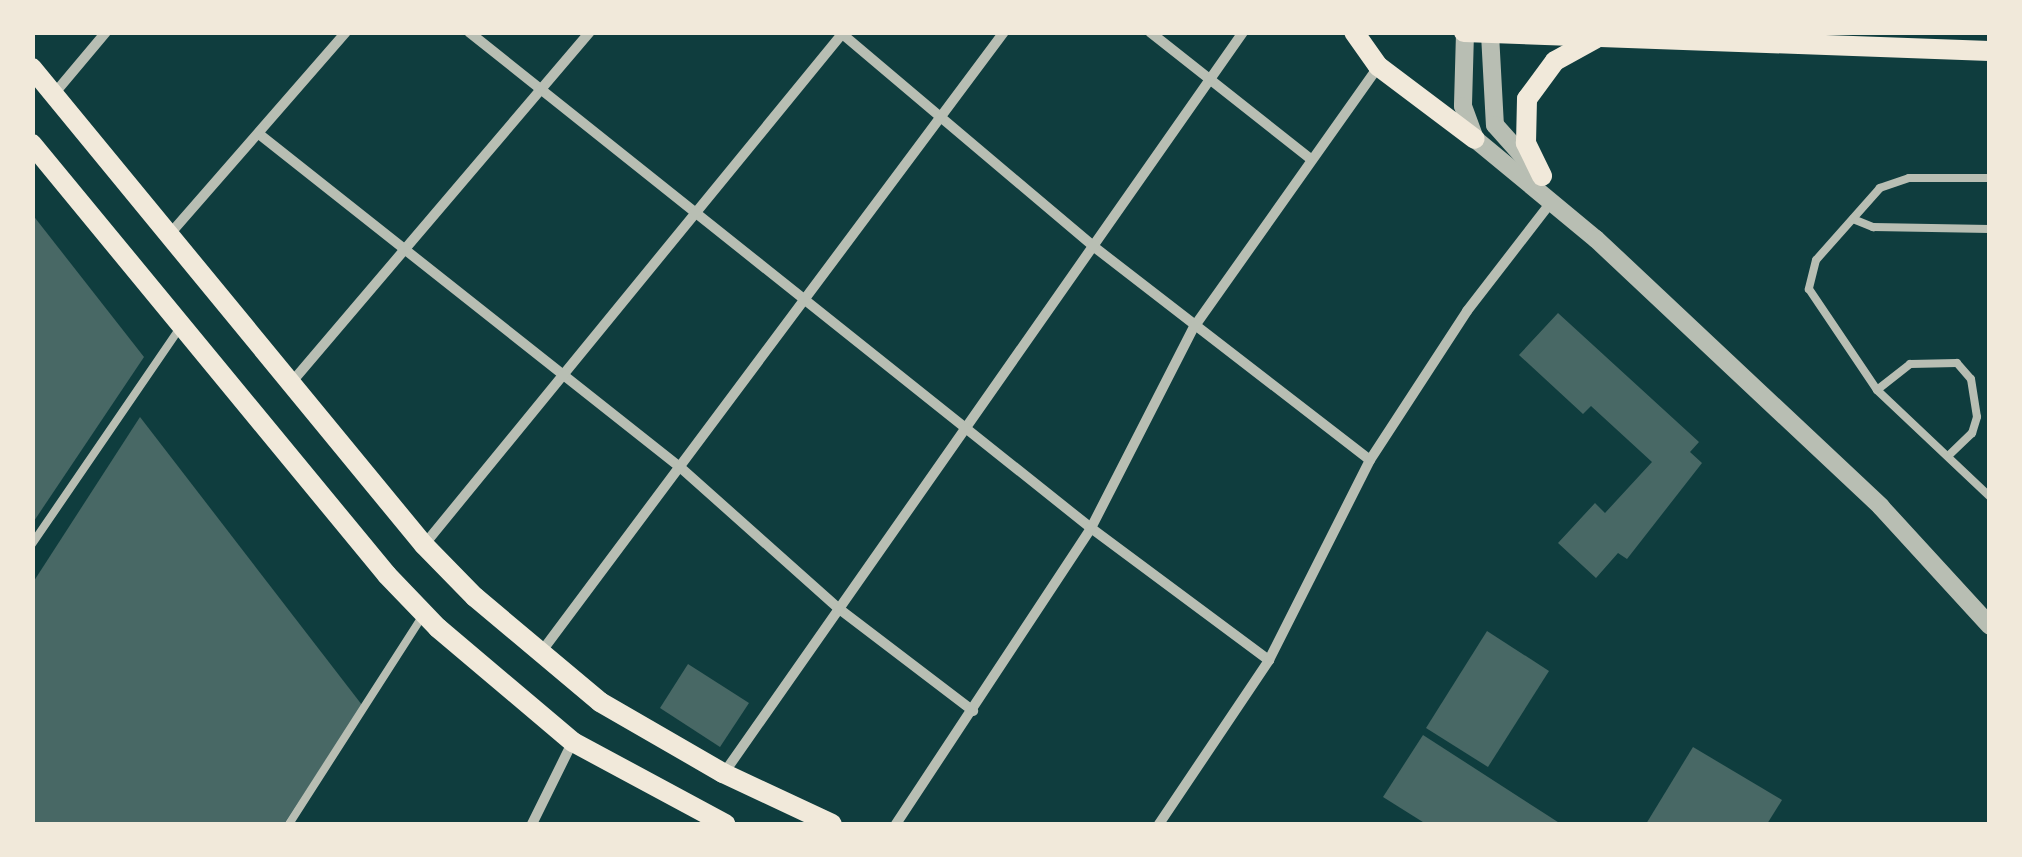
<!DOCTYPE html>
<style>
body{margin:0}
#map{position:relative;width:2022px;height:857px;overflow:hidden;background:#0f3d3e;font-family:"PT Serif",serif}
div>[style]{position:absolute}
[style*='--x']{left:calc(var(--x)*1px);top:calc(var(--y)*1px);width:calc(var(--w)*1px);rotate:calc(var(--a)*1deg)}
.building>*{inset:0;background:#486865}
.service>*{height:8px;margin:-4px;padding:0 4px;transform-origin:4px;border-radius:4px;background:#b8beb3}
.minor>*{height:10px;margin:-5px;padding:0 5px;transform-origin:5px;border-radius:5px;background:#b8beb3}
.tertiary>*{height:18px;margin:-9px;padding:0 9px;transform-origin:9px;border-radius:9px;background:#b8beb3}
.secondary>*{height:20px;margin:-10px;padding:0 10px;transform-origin:10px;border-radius:10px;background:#f1e9da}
span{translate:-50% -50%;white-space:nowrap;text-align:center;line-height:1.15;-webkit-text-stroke:8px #f1e9da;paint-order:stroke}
.frame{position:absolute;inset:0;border:35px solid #f1e9da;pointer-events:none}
</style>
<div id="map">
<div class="building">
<i style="clip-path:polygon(32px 214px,144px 357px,32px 524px)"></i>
<i style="clip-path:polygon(1558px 313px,1699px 442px,1690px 452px,1702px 463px,1627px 559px,1618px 553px,1596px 578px,1558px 543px,1595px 503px,1605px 513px,1652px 462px,1591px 406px,1583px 414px,1519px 355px)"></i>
<i style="clip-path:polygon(140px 417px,362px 705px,284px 824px,32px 824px,32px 584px)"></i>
<i style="clip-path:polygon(1487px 631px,1549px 671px,1488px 767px,1426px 728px)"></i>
<i style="clip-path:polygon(688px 664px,749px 703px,720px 747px,660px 708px)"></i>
<i style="clip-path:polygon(1423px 735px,1561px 824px,1426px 824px,1383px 797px)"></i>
<i style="clip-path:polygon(1693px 747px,1782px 800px,1767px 824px,1646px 824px)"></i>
</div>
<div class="service">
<i style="--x:1990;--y:178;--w:81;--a:180"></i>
<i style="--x:1909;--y:178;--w:31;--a:161"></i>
<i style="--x:1880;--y:188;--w:96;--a:131.6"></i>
<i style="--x:1816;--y:260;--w:30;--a:104"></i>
<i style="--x:1809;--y:289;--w:122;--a:56"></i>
<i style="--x:1877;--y:390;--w:156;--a:43.4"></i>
<i style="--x:1853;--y:219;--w:22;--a:22"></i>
<i style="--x:1873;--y:227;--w:117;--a:1"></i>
<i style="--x:1877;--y:390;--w:42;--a:-38.2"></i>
<i style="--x:1910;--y:364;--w:47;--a:-1.2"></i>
<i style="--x:1957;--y:363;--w:21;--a:49"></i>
<i style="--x:1971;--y:379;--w:38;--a:81"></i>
<i style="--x:1977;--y:417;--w:17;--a:107"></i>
<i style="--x:1972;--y:433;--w:33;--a:136"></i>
<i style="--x:32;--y:544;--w:262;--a:-55.6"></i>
<i style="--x:289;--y:824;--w:250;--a:-57.3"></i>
</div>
<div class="minor">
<i style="--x:469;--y:32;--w:796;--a:38.57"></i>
<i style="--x:1091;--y:528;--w:222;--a:36.6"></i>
<i style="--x:840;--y:32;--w:331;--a:40.2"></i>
<i style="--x:1093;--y:246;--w:350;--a:37.7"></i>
<i style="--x:1150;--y:32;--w:205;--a:38.3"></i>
<i style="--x:54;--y:94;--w:81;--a:-50"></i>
<i style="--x:259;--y:134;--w:538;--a:38.36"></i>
<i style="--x:681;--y:468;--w:210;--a:41.7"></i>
<i style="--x:838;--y:608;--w:170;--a:37.3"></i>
<i style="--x:169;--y:235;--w:269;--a:-48.9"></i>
<i style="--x:291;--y:383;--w:461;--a:-49.6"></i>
<i style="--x:424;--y:545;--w:660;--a:-50.72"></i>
<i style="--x:539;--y:655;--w:777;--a:-53.26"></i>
<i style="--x:724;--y:773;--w:905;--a:-54.99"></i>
<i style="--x:532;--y:824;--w:90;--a:-63.7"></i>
<i style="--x:896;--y:824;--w:354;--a:-56.6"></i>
<i style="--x:1091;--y:528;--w:226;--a:-62.9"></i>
<i style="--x:1194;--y:327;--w:319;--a:-54.7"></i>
<i style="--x:1159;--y:824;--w:197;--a:-56.1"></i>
<i style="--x:1269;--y:660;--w:224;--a:-63.2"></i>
<i style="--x:1370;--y:460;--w:178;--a:-56.9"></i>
<i style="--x:1467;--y:311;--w:139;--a:-52.3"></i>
</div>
<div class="tertiary">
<i style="--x:1465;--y:33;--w:73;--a:91.6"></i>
<i style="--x:1463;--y:106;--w:35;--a:70"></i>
<i style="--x:1475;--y:139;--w:157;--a:39.6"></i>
<i style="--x:1596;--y:239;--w:391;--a:43.2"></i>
<i style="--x:1881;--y:507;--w:161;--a:47.5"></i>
<i style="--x:1490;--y:34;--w:91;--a:86.9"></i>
<i style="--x:1495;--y:125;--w:62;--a:48.3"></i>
</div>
<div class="secondary">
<i style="--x:1354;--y:32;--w:42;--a:54.8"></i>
<i style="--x:1378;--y:66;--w:121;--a:37"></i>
<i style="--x:1464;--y:32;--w:526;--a:2.07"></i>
<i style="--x:32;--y:68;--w:617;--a:50.59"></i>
<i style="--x:424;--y:545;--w:73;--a:45.6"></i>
<i style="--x:475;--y:597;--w:163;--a:40"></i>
<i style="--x:600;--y:702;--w:142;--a:30"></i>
<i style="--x:723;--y:773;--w:120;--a:25.1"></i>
<i style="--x:32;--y:144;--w:558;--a:50.52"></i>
<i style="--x:387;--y:575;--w:74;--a:46.1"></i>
<i style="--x:438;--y:628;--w:177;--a:40.2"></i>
<i style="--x:573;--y:742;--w:173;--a:28.3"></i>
<i style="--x:1542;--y:176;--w:37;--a:-116"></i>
<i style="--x:1526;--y:143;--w:44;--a:-88.7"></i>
<i style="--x:1527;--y:99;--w:47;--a:-53.6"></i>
<i style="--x:1555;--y:61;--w:46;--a:-28.8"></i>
</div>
<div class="frame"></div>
</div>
